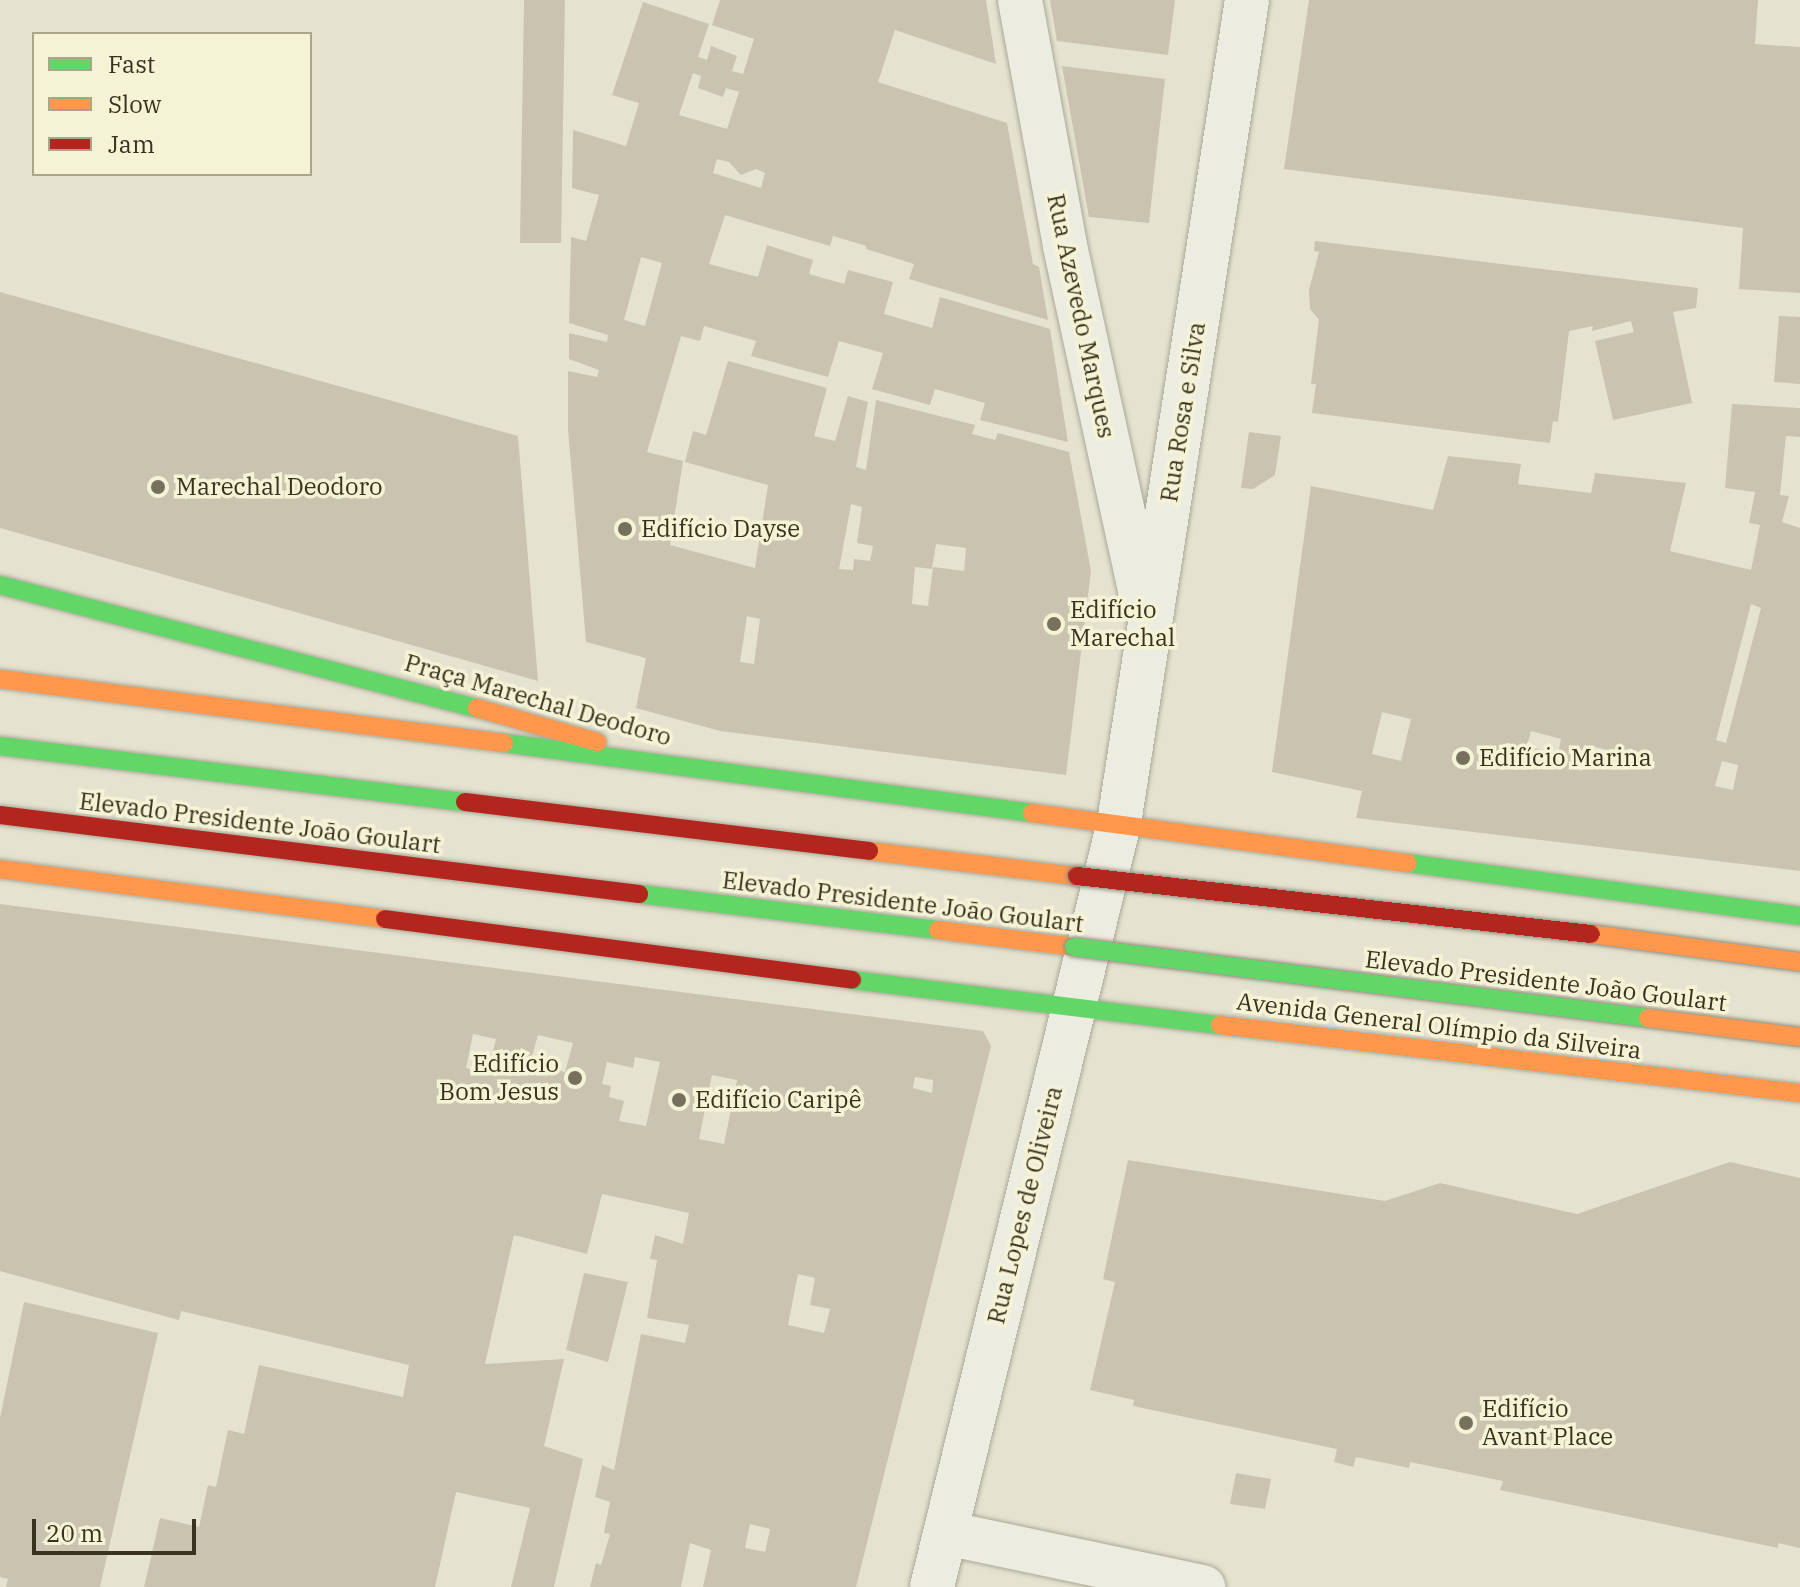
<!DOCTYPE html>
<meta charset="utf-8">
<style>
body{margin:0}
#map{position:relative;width:1800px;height:1587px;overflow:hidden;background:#e5e3cf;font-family:"IBM Plex Serif",serif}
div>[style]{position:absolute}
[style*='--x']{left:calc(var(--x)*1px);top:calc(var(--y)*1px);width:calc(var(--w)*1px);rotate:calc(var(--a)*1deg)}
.building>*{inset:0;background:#c9c3b0}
.roads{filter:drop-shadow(0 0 2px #aaa898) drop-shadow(0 0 2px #aaa898)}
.street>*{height:44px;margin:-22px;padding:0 22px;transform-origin:22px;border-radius:22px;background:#edece1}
.fast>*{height:18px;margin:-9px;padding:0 9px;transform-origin:9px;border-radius:9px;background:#63d668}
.slow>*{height:18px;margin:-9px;padding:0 9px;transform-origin:9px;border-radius:9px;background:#ff974d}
.jam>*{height:18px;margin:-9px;padding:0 9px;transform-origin:9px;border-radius:9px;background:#b3261e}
.bridges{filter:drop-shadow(0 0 2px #908d7f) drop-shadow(0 0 2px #908d7f)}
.fast-bridge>*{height:18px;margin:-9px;padding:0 9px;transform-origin:9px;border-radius:9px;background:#63d668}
.slow-bridge>*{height:18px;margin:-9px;padding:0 9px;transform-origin:9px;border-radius:9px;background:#ff974d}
.jam-bridge>*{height:18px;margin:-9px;padding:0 9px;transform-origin:9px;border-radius:9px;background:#b3261e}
.dots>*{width:22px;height:22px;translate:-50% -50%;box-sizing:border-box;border:4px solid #f5f3d6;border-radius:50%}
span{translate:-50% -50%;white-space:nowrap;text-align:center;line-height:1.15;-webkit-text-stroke:7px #f5f3d6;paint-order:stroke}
.street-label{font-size:24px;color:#3a3220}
.poi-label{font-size:24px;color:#3a3220}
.left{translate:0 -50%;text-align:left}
.right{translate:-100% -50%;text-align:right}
.legend{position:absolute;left:32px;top:32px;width:280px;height:144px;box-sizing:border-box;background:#f5f3d6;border:2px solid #aaa68d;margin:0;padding:10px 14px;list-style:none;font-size:24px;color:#3a3220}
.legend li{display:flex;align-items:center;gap:16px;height:40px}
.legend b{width:40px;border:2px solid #aaa68d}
.scale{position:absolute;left:32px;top:1519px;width:164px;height:36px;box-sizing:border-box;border:4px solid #3a3220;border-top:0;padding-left:10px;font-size:24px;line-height:28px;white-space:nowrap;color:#3a3220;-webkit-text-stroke:6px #f5f3d6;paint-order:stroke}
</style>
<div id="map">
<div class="building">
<i style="clip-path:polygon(524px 0,565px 0,561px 243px,520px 243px)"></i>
<i style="clip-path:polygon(evenodd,720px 0,986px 0,996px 64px,895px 30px,878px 82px,1007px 123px,1033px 264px,1039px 267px,1048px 320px,909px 279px,914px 264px,866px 249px,866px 246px,833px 236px,830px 246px,725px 215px,709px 264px,758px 277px,767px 245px,813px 260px,809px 274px,844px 284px,848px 270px,893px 282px,884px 314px,932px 328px,940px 297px,1050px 329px,1068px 442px,980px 420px,985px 403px,935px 389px,930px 405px,872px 389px,883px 353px,839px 341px,828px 377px,751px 356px,756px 341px,704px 326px,700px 341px,681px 336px,647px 452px,683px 461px,670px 545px,755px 568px,768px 485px,685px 462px,693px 431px,706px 435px,728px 361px,827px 388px,814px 436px,835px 441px,848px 396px,868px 402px,856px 467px,866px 470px,876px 400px,975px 425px,972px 434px,995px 440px,998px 433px,1069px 452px,1091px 571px,1066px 775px,720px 731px,636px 708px,646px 658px,586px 642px,568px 429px,568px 371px,597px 377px,599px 370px,569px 359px,569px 333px,607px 342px,608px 335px,569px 323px,571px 237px,586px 241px,599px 195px,572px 188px,573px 130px,626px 146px,639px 103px,612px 95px,643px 2px,709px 24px,698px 57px,707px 60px,711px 46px,737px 56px,732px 71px,743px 74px,754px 39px,712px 25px,720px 0,693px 73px,701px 76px,698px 88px,723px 97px,726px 88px,739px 92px,727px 129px,679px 115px,693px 73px,720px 0,717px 159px,729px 162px,741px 175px,756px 169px,765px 173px,761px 188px,713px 173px,717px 159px,720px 0,641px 257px,662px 263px,645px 326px,624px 320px,641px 257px,720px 0,851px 504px,862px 507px,857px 543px,873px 546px,870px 561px,854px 559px,853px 570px,839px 569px,851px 504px,720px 0,936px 544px,966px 548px,964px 571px,933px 567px,928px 606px,912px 604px,915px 567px,932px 569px,936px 544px,720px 0,747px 616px,760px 619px,754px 664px,740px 662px,747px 616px)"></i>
<i style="clip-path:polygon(1050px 0,1175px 0,1168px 55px,1057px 41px)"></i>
<i style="clip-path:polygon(1309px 0,1758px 0,1755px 44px,1800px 47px,1800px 293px,1739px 289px,1743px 228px,1284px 169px)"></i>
<i style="clip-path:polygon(1062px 66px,1165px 79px,1149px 223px,1089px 217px)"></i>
<i style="clip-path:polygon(1315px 241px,1698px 288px,1696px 308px,1673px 312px,1692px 403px,1613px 420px,1595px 341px,1634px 332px,1631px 321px,1592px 331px,1593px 326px,1569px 331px,1558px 422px,1553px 421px,1550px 443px,1312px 413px,1316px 384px,1311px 384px,1319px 320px,1310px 309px,1309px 290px,1319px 252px,1314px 251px)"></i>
<i style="clip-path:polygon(0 292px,518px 436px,538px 681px,0 528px)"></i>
<i style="clip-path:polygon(1779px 316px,1800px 317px,1800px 384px,1774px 382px)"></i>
<i style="clip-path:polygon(evenodd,1732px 404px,1800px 408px,1800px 437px,1786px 436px,1780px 495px,1789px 496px,1782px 522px,1800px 528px,1800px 871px,1356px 818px,1362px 791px,1272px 772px,1311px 486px,1433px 510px,1448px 456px,1521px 464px,1518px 484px,1591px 493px,1595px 473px,1686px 483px,1670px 551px,1751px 570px,1760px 525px,1749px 523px,1755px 492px,1725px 488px,1732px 404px,1751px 604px,1761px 608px,1726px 743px,1716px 740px,1751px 604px,1732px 404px,1382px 712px,1411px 719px,1401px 761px,1372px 754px,1382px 712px,1732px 404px,1531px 731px,1561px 739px,1558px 754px,1527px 746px,1531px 731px,1732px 404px,1591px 746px,1619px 753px,1615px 769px,1587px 761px,1591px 746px,1732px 404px,1722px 761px,1738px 765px,1733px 790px,1715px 786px,1722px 761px)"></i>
<i style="clip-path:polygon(1249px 432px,1281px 436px,1275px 475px,1253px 489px,1241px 488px)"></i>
<i style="clip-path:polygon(evenodd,0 904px,983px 1031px,991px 1046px,856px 1587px,703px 1587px,711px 1550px,690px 1543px,681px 1587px,590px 1587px,596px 1563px,601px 1565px,610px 1534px,604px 1533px,610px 1502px,595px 1497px,602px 1465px,614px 1470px,641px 1334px,685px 1343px,689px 1325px,647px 1318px,657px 1260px,650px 1259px,655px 1235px,683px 1244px,689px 1213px,602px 1194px,587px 1254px,514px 1235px,485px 1364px,564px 1359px,544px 1446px,583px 1459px,554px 1587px,511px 1587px,530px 1508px,456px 1492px,435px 1587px,144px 1587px,160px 1518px,199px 1527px,208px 1485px,216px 1487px,228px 1430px,244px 1434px,259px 1365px,403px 1397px,409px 1365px,181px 1311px,179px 1320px,0 1271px,0 904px,473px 1034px,496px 1039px,490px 1062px,483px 1060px,479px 1071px,466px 1068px,473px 1034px,0 904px,538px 1035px,573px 1043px,565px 1072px,530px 1063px,538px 1035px,0 904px,635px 1057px,660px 1062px,646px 1126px,619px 1121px,624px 1101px,609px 1097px,611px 1086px,602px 1084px,607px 1062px,633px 1068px,635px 1057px,0 904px,712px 1075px,737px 1080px,724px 1144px,699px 1139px,712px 1075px,0 904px,915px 1077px,933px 1080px,932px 1093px,913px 1088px,915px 1077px,0 904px,798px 1274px,815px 1278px,810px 1305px,830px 1309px,824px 1333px,788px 1325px,798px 1274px,0 904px,750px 1524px,770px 1529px,765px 1552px,745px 1548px,750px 1524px)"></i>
<i style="clip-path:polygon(1128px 1160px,1385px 1201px,1440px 1183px,1577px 1214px,1730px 1162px,1800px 1178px,1800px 1548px,1778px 1543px,1778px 1548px,1500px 1490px,1503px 1481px,1410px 1462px,1409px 1468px,1356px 1457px,1353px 1467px,1334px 1462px,1337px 1449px,1133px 1406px,1134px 1400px,1090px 1390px,1115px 1282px,1103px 1279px)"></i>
<i style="clip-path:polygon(584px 1273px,628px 1282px,608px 1362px,566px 1350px)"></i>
<i style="clip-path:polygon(24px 1302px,158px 1333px,100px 1587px,6px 1587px,8px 1579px,0 1577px,0 1418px)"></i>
<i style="clip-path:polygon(1236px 1473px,1271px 1479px,1265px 1509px,1230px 1504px)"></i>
</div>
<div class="roads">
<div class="street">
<i style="--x:1020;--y:0;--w:250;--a:79.6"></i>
<i style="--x:1065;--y:246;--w:367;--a:77.7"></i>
<i style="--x:946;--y:1533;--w:263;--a:11.9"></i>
<i style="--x:932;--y:1587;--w:787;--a:-76.25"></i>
<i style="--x:1119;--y:823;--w:833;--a:-81.16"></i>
</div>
<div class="fast">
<i style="--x:0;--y:585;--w:493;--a:14.5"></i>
<i style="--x:504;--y:743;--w:533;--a:7.55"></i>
<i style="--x:0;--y:746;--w:468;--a:6.9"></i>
<i style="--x:1408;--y:863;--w:396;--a:7.7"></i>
<i style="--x:639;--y:894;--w:301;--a:6.9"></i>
<i style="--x:852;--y:980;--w:371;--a:7"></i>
</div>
<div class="slow">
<i style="--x:0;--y:679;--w:508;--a:7.24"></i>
<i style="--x:477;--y:708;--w:125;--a:15.8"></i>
<i style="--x:1032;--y:813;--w:379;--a:7.6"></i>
<i style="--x:869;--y:851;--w:209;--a:6.9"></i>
<i style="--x:0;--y:869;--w:388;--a:7.4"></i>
<i style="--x:938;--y:930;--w:137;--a:7.1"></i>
<i style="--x:1220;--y:1025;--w:584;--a:6.69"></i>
</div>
<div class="jam">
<i style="--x:465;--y:802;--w:407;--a:6.9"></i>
<i style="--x:0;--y:815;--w:644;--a:7.05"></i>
<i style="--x:385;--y:919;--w:471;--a:7.4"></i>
</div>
</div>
<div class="bridges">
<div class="fast-bridge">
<i style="--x:1074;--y:947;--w:578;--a:7.05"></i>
</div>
<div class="slow-bridge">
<i style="--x:1591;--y:934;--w:211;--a:7.6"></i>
<i style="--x:1648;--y:1018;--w:153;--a:7.1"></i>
</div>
<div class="jam-bridge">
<i style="--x:1077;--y:876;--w:517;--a:6.44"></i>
</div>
</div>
<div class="dots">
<i style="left:158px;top:487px;background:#76705d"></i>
<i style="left:625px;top:529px;background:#76705d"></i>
<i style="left:1054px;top:624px;background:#76705d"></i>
<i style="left:1463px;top:758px;background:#76705d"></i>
<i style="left:575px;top:1078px;background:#76705d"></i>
<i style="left:679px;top:1100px;background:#76705d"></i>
<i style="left:1466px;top:1423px;background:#76705d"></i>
</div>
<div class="street-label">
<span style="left:1081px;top:316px;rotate:78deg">Rua Azevedo Marques</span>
<span style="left:1183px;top:412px;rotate:-81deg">Rua Rosa e Silva</span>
<span style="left:538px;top:700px;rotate:16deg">Praça Marechal Deodoro</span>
<span style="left:260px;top:823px;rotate:7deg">Elevado Presidente João Goulart</span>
<span style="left:903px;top:902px;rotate:7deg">Elevado Presidente João Goulart</span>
<span style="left:1546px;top:981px;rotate:7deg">Elevado Presidente João Goulart</span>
<span style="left:1439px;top:1026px;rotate:7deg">Avenida General Olímpio da Silveira</span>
<span style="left:1025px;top:1205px;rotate:-76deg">Rua Lopes de Oliveira</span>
</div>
<div class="poi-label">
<span class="left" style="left:176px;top:487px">Marechal Deodoro</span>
<span class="left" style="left:641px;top:529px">Edifício Dayse</span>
<span class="left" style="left:1070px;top:624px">Edifício<br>Marechal</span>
<span class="left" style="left:1479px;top:758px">Edifício Marina</span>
<span class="right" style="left:559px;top:1078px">Edifício<br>Bom Jesus</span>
<span class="left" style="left:695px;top:1100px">Edifício Caripê</span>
<span class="left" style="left:1482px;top:1423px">Edifício<br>Avant Place</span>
</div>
<ul class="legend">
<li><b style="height:10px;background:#63d668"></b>Fast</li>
<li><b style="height:10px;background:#ff974d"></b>Slow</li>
<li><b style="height:10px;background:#b3261e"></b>Jam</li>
</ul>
<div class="scale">20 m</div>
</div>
